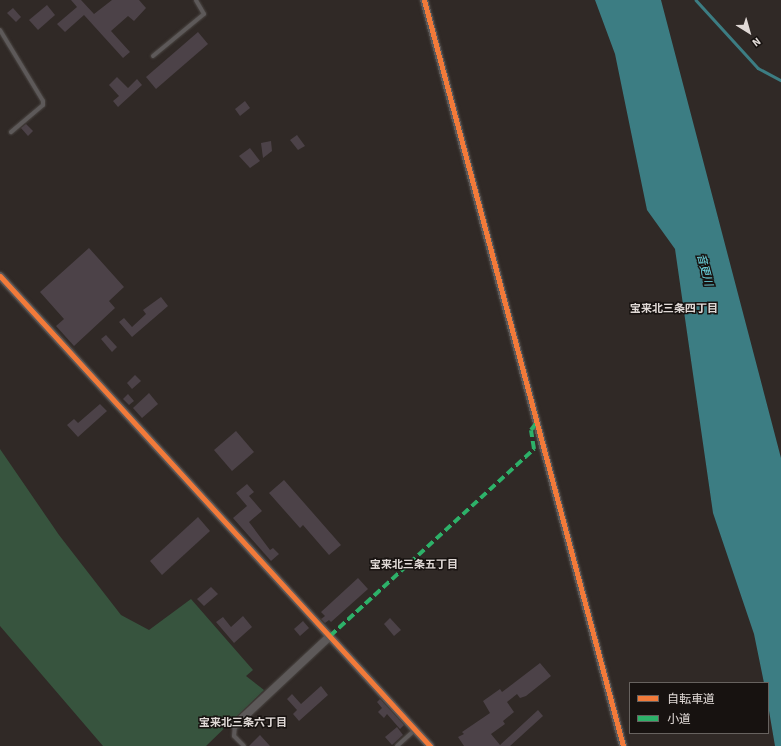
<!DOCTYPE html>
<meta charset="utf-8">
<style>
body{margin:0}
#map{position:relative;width:781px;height:746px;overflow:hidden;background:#302926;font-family:"Source Sans 3","Noto Sans JP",sans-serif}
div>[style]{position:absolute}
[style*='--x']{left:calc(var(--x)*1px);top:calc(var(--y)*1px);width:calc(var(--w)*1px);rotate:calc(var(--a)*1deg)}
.green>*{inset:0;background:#37543e}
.water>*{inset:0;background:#3c7d83}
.stream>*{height:2.5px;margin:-1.25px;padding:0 1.25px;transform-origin:1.25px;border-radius:1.25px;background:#3c7d83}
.building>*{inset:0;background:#4c4248}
.roads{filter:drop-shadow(0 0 1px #4b4643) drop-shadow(0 0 1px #4b4643)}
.service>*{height:4px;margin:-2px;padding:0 2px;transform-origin:2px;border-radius:2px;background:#5d5959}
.minor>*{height:8px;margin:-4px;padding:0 4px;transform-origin:4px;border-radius:4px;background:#5d5959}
.quiet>*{height:4px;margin-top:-2px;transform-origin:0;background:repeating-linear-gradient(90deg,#2db169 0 8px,transparent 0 12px)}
.cycleway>*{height:5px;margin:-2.5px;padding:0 2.5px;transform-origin:2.5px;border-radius:2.5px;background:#f17a3a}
span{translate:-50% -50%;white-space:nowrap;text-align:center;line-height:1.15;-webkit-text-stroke:3px #171210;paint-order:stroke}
.water-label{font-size:11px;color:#72e0ec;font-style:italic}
.neighbourhood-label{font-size:11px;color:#e0d9d6;font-weight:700}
.legend{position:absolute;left:629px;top:682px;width:140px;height:52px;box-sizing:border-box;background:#171210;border:1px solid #67625f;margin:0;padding:5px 7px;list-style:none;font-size:12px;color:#e0d9d6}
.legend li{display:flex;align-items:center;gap:8px;height:20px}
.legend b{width:20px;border:1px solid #67625f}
.north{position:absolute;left:729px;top:12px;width:40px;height:40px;-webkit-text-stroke:3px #171210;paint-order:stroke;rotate:143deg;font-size:11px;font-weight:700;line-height:16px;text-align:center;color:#e0d9d6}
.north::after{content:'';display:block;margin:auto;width:14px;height:18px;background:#e0d9d6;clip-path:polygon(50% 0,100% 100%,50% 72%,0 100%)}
</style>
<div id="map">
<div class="green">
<i style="clip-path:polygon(0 449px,59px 535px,121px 615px,149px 630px,191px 599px,253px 670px,246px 676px,264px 690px,206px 746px,103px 746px,0 626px)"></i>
</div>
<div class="water">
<i style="clip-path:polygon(595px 0,661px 0,781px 458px,781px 746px,775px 746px,768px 705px,768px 683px,764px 683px,754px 634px,713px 513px,675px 249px,647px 210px,615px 54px)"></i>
</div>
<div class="stream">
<i style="--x:696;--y:0;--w:92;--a:47.6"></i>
<i style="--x:758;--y:68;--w:26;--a:28"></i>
</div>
<div class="building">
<i style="clip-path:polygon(71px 0,81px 0,94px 14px,112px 0,139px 0,146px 8px,134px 21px,128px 16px,111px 31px,130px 52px,123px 58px,84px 15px,65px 32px,57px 24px,77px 7px)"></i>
<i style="clip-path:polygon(47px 5px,55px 15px,38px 30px,29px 20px)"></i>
<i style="clip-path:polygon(13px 8px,21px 17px,16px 22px,7px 13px)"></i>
<i style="clip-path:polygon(198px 32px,208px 44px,156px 89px,146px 77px)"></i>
<i style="clip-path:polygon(117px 77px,128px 88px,137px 79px,142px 85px,118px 107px,113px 101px,119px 96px,109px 85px)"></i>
<i style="clip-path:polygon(245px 101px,250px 108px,240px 116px,235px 109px)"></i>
<i style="clip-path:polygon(26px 124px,33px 131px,28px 136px,21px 128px)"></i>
<i style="clip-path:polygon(297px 135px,305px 146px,298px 150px,290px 140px)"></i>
<i style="clip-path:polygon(271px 141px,272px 151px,263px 158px,261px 143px)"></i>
<i style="clip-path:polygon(250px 148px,260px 161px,250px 168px,239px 156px)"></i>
<i style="clip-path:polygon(89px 248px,124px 287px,109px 301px,115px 308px,74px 346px,56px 326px,64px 319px,40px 292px)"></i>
<i style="clip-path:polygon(161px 297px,168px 306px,132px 337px,119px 322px,124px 318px,132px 327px,146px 314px,143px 310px)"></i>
<i style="clip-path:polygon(106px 335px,117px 347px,112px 352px,101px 339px)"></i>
<i style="clip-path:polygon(135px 375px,141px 381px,132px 389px,127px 383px)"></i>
<i style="clip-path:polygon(149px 393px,158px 404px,142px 418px,133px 408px)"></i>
<i style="clip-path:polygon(128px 394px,134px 401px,129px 405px,123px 399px)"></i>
<i style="clip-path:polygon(100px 404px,107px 411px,78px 437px,67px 425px,74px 419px,78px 423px)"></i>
<i style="clip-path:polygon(236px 431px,254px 452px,232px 471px,214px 450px)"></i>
<i style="clip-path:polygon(284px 480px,341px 545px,329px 555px,303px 525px,300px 528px,269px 493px)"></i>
<i style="clip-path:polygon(247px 484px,254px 492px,249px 496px,262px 511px,249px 522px,270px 550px,273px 548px,279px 554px,271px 561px,233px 518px,247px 506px,236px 493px)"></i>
<i style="clip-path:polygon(198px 517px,210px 531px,162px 575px,150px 561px)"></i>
<i style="clip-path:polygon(358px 578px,368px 589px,331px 622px,329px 620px,325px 623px,321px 619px,325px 616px,321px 612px)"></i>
<i style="clip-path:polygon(211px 587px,218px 594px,204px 606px,197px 599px)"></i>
<i style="clip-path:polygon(243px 616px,252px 627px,234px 643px,216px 622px,223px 617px,231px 627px)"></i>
<i style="clip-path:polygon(390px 618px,401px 630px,394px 636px,384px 624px)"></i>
<i style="clip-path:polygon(303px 621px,309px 628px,300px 636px,294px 629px)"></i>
<i style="clip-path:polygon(540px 663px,551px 676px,526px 696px,520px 698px,517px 694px,507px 702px,514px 712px,503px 721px,505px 724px,491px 734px,500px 745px,538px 710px,543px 716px,510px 746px,464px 746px,458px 737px,464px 734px,462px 732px,490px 713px,483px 701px,500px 689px,502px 692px)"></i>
<i style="clip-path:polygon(321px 686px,328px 695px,299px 721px,293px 714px,297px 710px,287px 699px,292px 694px,301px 704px)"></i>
<i style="clip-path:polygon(380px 699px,404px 725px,400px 729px,387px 714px,384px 718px,378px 712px,382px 708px,377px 702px)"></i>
<i style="clip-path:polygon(397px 727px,403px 735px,392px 745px,385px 737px)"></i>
<i style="clip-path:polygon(260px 735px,270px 746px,249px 746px)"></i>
</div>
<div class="roads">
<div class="service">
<i style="--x:0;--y:30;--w:83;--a:58.8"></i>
<i style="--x:43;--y:101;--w:4;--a:90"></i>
<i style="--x:43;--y:105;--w:42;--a:139.8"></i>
<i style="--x:153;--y:56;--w:66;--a:-39.5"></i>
<i style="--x:204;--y:14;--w:16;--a:-120"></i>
<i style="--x:235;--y:725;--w:11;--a:95"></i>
<i style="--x:234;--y:736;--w:14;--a:45"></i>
<i style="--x:397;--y:746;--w:24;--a:-42"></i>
</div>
<div class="minor">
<i style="--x:424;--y:0;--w:772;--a:75.06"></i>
<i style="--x:0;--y:276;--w:637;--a:47.54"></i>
<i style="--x:235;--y:725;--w:130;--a:-43.1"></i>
</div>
</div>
<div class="quiet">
<i style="--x:330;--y:636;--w:277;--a:-42.5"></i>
<i style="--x:534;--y:449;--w:19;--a:-99"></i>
<i style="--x:531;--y:430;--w:11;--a:-52"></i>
</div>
<div class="cycleway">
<i style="--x:424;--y:0;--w:772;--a:75.06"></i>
<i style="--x:0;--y:276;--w:637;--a:47.54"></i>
</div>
<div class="water-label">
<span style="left:704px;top:270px;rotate:75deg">音更川</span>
</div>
<div class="neighbourhood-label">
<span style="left:674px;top:309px">宝来北三条四丁目</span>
<span style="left:414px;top:565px">宝来北三条五丁目</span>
<span style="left:243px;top:723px">宝来北三条六丁目</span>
</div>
<ul class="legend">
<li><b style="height:5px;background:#f17a3a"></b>自転車道</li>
<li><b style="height:5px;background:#2db169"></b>小道</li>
</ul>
<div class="north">N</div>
</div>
